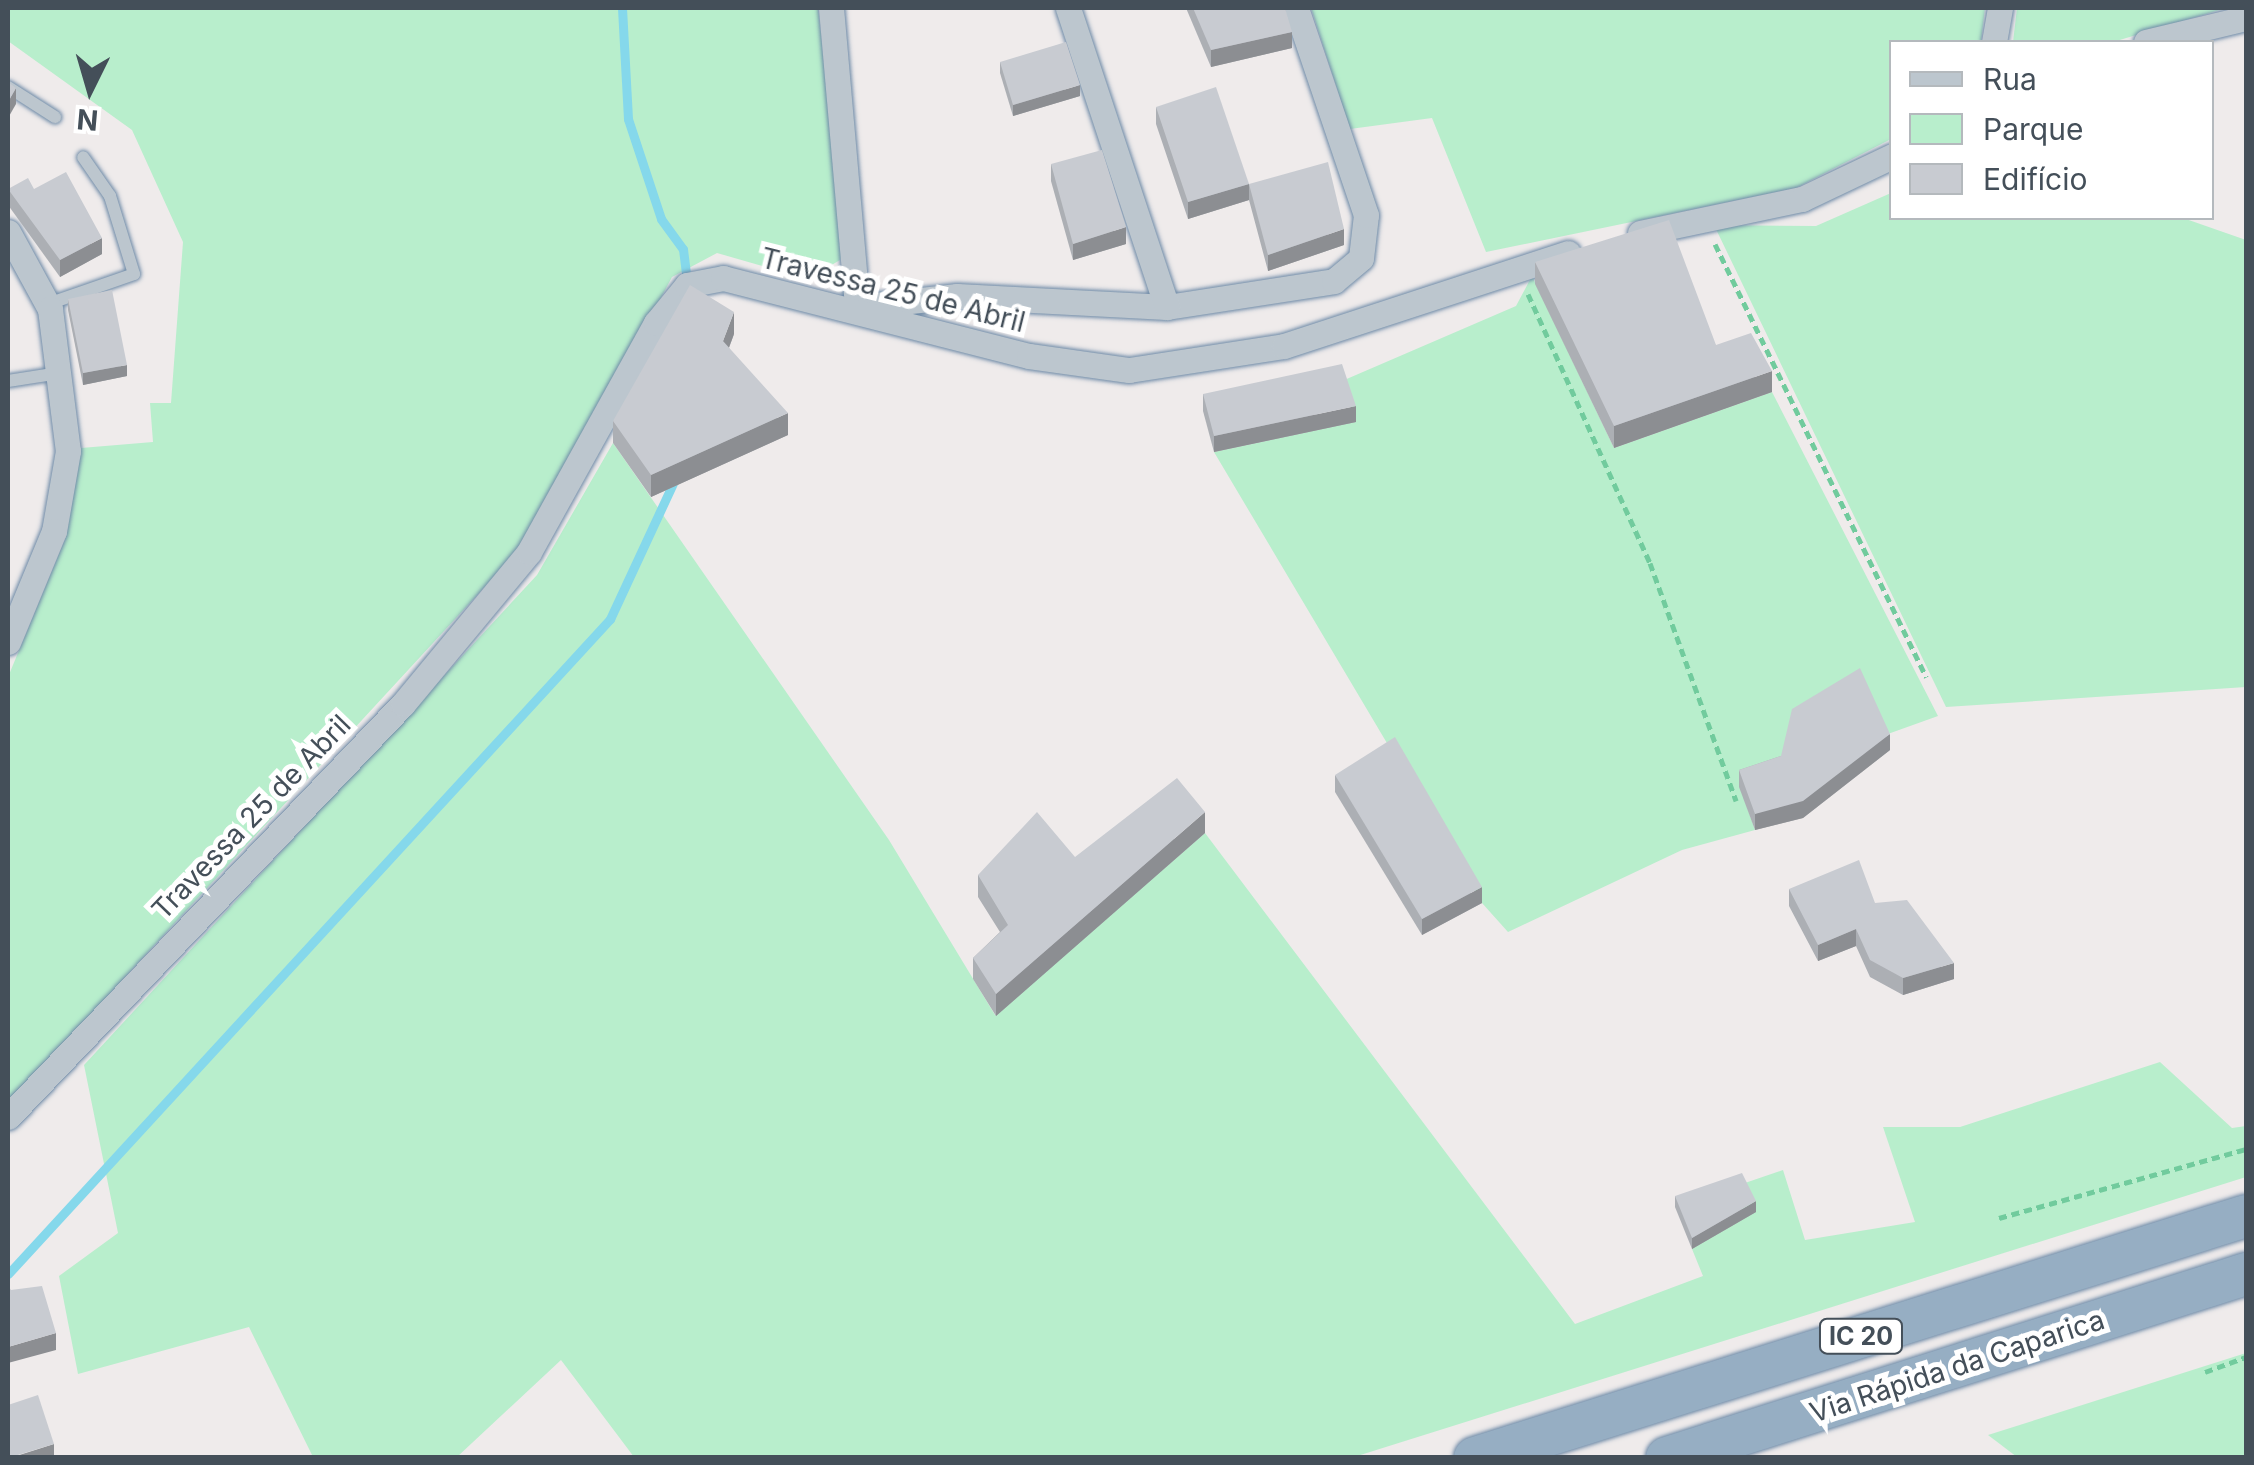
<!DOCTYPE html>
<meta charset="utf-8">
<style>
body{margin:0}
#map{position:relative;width:2254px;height:1465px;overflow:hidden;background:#efebeb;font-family:Inter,sans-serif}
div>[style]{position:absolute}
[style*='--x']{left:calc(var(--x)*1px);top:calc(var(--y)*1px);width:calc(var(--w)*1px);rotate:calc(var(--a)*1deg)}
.green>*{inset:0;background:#b8eecc}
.stream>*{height:9px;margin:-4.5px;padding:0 4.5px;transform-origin:4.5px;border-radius:4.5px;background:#85d8eb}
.path>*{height:5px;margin-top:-2.5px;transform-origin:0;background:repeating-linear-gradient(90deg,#71cb9d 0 8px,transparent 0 13px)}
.roads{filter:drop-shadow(0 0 2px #6e8aa7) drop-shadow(0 0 2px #6e8aa7)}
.service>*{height:12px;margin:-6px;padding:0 6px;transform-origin:6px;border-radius:6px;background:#bcc6ce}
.minor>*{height:25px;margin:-12.5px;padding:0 12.5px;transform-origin:12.5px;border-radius:12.5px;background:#bcc6ce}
.trunk>*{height:42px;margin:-21px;padding:0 21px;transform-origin:21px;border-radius:21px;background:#96aec3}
.wall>*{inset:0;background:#acafb4}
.shaded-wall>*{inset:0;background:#8c8e92}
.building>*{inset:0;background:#c8cbd1}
span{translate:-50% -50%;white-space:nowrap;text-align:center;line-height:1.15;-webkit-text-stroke:10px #fff;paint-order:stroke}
.shield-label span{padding:2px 8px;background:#fff;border:2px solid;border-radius:8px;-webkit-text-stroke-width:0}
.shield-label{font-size:25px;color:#444f59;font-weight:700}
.street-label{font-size:28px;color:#444f59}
.frame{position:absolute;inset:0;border:10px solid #444f59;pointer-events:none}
.legend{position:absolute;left:1889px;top:40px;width:325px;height:180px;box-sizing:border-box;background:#fff;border:2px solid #b4b9bd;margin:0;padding:12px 18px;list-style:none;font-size:30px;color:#444f59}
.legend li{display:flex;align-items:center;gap:20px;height:50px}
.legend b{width:50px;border:2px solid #b4b9bd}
.north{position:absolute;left:40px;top:40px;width:100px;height:100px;-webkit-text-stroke:8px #fff;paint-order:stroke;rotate:185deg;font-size:28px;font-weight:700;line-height:40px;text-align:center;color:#444f59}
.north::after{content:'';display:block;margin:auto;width:35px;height:45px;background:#444f59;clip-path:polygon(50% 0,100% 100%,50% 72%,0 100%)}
</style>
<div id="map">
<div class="green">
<i style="clip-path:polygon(8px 8px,818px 8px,845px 243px,840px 260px,808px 279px,717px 253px,672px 277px,553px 501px,504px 566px,8px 1104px,8px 677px,66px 537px,81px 448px,153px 442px,150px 403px,171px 403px,183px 242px,132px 130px,8px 41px)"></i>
<i style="clip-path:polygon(1311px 8px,1985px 8px,1981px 42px,1892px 42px,1891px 139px,1796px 188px,1486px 252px,1432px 118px,1350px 129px)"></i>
<i style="clip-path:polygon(2017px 8px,2226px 8px,2113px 42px,2013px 42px)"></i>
<i style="clip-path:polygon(1891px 193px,1892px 218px,2183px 218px,2246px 240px,2246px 687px,1946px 707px,1714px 225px,1816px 226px)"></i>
<i style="clip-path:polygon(1532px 276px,1614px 448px,1772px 392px,1938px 716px,1740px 787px,1755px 830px,1682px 850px,1508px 932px,1482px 903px,1214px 452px,1355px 422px,1342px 381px,1516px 306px)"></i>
<i style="clip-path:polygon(613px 443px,889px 840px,995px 1015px,1205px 833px,1575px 1324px,1703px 1276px,1692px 1249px,1742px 1184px,1783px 1170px,1805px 1240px,1915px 1222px,1883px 1127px,1960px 1127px,2160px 1062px,2232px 1128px,2246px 1126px,2246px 1177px,1354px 1457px,634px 1457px,561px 1360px,457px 1457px,313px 1457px,249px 1327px,78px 1374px,59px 1276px,118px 1233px,84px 1065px,537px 575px)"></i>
<i style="clip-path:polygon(2246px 1353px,2246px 1457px,2017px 1457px,1988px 1435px)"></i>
</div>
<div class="stream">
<i style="--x:622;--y:8;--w:111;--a:86.9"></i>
<i style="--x:628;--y:119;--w:105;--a:71.7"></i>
<i style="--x:661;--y:219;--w:37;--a:54"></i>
<i style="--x:683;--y:249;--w:33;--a:83"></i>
<i style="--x:8;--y:1274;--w:890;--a:-47.41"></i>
<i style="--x:610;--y:619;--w:152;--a:-65.1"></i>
</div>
<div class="path">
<i style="--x:1715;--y:244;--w:482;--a:64"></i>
<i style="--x:1528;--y:294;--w:295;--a:65.6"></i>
<i style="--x:1650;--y:563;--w:253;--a:70.1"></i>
<i style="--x:1999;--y:1218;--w:256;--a:-15.6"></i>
<i style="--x:2205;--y:1372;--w:44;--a:-20.1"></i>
</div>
<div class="roads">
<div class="service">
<i style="--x:8;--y:87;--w:56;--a:32.6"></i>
<i style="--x:48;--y:304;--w:91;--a:-19.2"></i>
<i style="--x:134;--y:274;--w:82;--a:-107.1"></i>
<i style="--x:110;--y:196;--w:47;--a:-124.7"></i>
<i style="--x:8;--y:381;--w:52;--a:-8.9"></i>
</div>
<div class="minor">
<i style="--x:831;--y:8;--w:300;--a:85"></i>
<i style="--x:857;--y:307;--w:101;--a:-6.3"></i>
<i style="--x:957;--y:296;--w:210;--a:3"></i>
<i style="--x:1167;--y:307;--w:169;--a:-8.8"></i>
<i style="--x:1334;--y:281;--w:35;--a:-40"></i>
<i style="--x:1361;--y:258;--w:43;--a:-83.4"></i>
<i style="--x:1366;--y:215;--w:219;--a:-108.7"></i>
<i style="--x:1068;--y:8;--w:315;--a:71.7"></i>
<i style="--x:1994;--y:42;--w:35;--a:-80"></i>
<i style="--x:2146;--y:42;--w:103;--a:-13.5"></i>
<i style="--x:8;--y:232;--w:88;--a:61.4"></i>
<i style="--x:50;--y:309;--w:143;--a:82.8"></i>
<i style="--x:68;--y:451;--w:81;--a:99.9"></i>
<i style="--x:54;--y:531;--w:120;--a:112.5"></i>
<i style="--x:1640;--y:233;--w:166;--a:-11.9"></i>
<i style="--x:1802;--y:199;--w:100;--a:-25.5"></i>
<i style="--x:8;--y:1117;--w:571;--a:-46.28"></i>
<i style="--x:403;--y:704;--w:197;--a:-50.3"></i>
<i style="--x:529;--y:552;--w:262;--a:-61"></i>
<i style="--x:656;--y:323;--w:49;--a:-50.8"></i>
<i style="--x:687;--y:285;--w:37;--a:-11"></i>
<i style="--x:723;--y:278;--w:316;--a:14.3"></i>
<i style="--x:1029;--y:356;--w:101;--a:8"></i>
<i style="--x:1129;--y:370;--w:157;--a:-8.8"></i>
<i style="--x:1284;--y:346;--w:299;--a:-18.1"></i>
</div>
<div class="trunk">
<i style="--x:1475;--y:1458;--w:808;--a:-17.43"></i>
<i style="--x:1667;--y:1458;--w:608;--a:-17.63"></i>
</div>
</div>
<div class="wall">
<i style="clip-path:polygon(1186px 8px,1285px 8px,1292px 48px,1211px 67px)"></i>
<i style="clip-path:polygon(1000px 62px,1080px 96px,1013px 116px,1000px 73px)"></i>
<i style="clip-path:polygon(1156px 107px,1249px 184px,1344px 245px,1268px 271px,1249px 200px,1188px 219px,1156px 124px)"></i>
<i style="clip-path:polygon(1051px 164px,1126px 244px,1073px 260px,1051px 181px)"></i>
<i style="clip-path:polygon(8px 189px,34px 189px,102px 254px,60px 277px,8px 205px)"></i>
<i style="clip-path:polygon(1535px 262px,1716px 345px,1772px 392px,1614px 448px,1535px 284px)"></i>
<i style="clip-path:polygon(68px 299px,127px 376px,83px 385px,68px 310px)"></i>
<i style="clip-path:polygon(734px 334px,729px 348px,788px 435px,651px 497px,613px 443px,613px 421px)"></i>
<i style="clip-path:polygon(1203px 394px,1356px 422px,1214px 452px,1203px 411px)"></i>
<i style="clip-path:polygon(1890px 750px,1803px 818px,1755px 830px,1739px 787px,1739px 770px,1781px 756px)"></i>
<i style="clip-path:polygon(1335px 775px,1482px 903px,1422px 935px,1335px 792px)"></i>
<i style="clip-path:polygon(1205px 833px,996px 1016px,973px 979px,973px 958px,1000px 932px,978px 897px,978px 875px)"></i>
<i style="clip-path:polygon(1789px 889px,1875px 903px,1954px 979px,1903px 995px,1870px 977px,1856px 946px,1818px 961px,1789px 906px)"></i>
<i style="clip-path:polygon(1675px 1196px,1756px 1212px,1692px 1249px,1675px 1207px)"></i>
</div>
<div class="shaded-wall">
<i style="clip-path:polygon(1292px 32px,1292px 48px,1211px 67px,1211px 50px)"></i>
<i style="clip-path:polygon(1080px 85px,1080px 96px,1013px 116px,1013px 105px)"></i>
<i style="clip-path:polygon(16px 88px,16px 104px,8px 118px,8px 102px)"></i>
<i style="clip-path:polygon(1249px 184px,1249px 200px,1188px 219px,1188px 202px)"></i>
<i style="clip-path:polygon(1126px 227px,1126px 244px,1073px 260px,1073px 244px)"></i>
<i style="clip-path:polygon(1344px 229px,1344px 245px,1268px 271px,1268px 255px)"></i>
<i style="clip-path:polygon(102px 238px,102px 254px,60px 277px,60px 260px)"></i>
<i style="clip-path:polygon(734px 312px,734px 334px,723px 363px,723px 341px)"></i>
<i style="clip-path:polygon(127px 365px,127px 376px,83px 385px,83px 373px)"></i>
<i style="clip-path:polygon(1772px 371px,1772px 392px,1614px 448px,1614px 426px)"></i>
<i style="clip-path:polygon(1356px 406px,1356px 422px,1214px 452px,1214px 436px)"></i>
<i style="clip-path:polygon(788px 413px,788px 435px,651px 497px,651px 475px)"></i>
<i style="clip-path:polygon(1890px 734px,1890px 750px,1803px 818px,1755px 830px,1755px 814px)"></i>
<i style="clip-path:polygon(1205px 812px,1205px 833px,996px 1016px,996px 994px)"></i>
<i style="clip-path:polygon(1482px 887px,1482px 903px,1422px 935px,1422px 919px)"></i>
<i style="clip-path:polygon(1856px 929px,1856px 946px,1818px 961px,1818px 945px)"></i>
<i style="clip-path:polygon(1954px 963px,1954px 979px,1903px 995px,1903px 978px)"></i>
<i style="clip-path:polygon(1756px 1201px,1756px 1212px,1692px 1249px,1692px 1238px)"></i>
<i style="clip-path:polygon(56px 1333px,56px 1350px,8px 1363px,8px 1347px)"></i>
<i style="clip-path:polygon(54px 1444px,54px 1456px,47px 1458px,10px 1458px)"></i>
</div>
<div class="building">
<i style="clip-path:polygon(1193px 8px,1285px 8px,1292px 32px,1211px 50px)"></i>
<i style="clip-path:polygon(1066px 42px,1080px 85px,1013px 105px,1000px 62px)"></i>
<i style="clip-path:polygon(8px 82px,16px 88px,8px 102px)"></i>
<i style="clip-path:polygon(1216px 87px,1249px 184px,1188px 202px,1156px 107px)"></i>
<i style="clip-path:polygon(1102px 150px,1126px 227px,1073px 244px,1051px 164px)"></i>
<i style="clip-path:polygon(1328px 162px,1344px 229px,1268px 255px,1249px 184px)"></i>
<i style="clip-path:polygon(66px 172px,102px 238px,60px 260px,8px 189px,28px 178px,34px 189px)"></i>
<i style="clip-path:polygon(1669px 220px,1716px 345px,1751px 333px,1772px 371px,1614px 426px,1535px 262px)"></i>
<i style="clip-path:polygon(690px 285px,734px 312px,723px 341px,788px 413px,651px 475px,613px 421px)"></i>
<i style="clip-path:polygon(112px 290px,127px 365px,83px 373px,68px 299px)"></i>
<i style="clip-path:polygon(1342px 364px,1356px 406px,1214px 436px,1203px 394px)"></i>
<i style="clip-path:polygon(1860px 668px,1890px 734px,1803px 801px,1755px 814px,1739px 770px,1781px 756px,1792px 709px)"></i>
<i style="clip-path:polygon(1395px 737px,1482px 887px,1422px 919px,1335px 775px)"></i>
<i style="clip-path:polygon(1177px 778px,1205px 812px,996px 994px,973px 958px,1008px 925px,978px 875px,1037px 812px,1075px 857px)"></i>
<i style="clip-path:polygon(1859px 860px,1875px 903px,1907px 900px,1954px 963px,1903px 978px,1870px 960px,1856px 929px,1818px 945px,1789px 889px)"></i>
<i style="clip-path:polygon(1742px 1173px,1756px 1201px,1692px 1238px,1675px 1196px)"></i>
<i style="clip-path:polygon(8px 1286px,11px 1290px,42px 1286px,56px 1333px,8px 1347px)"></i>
<i style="clip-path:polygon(38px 1395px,54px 1444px,8px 1458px,8px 1405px)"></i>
</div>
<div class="shield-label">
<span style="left:1861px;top:1336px">IC 20</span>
</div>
<div class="street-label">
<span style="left:893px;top:290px;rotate:14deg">Travessa 25 de Abril</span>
<span style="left:251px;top:817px;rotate:-46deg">Travessa 25 de Abril</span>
<span style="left:1957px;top:1366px;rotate:-18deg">Via Rápida da Caparica</span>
</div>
<div class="frame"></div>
<ul class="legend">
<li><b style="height:12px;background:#bcc6ce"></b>Rua</li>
<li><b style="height:28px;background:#b8eecc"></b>Parque</li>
<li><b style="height:28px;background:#c8cbd1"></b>Edifício</li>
</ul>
<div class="north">N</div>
</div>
